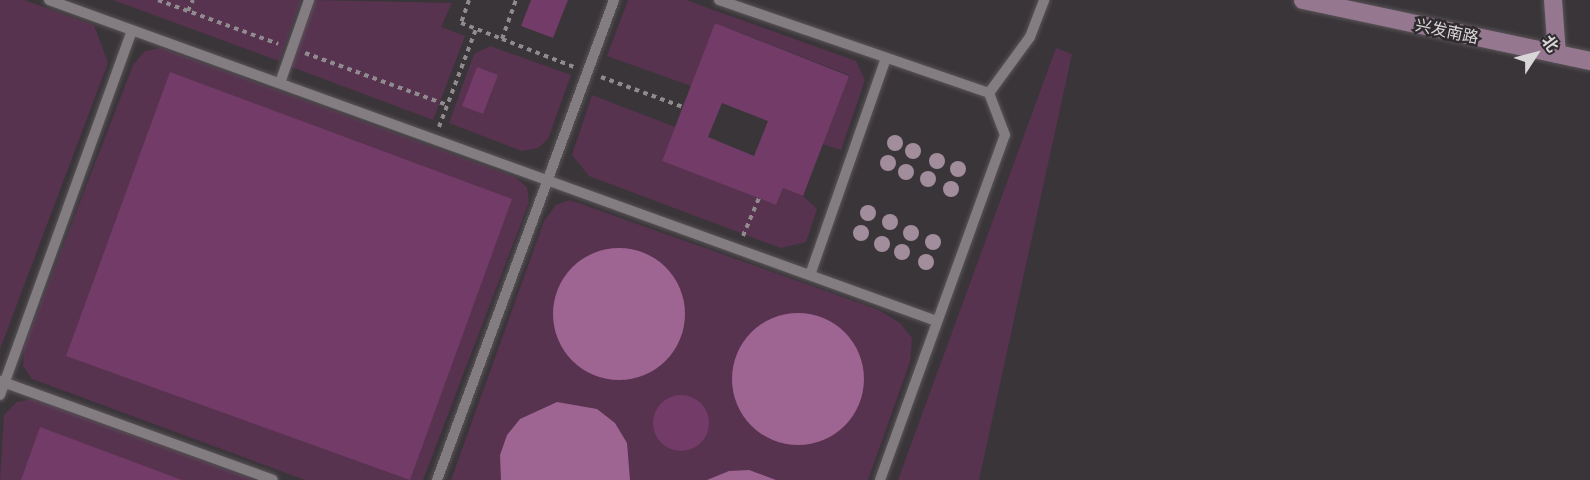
<!DOCTYPE html>
<meta charset="utf-8">
<style>
body{margin:0}
#map{position:relative;width:1590px;height:480px;overflow:hidden;background:#3a3539;font-family:Inter,"Noto Sans SC",sans-serif}
div>[style]{position:absolute}
[style*='--x']{left:calc(var(--x)*1px);top:calc(var(--y)*1px);width:calc(var(--w)*1px);rotate:calc(var(--a)*1deg)}
.green>*{inset:0;background:#57334f}
.water>*{inset:0;background:#9e6492}
.round{border-radius:50%}
.building>*{inset:0;background:#723b68}
.path>*{height:4px;margin-top:-2px;transform-origin:0;background:repeating-linear-gradient(90deg,#8f8b8e 0 4.5px,transparent 0 9px)}
.roads{filter:drop-shadow(0 0 2px #585457) drop-shadow(0 0 2px #585457)}
.lane>*{height:10px;margin:-5px;padding:0 5px;transform-origin:5px;border-radius:5px;background:#837d81}
.secondary>*{height:18px;margin:-9px;padding:0 9px;transform-origin:9px;border-radius:9px;background:#967790}
.trees>*{width:16px;height:16px;margin:-8px;border-radius:50%;background:#a28d9d}
span{translate:-50% -50%;white-space:nowrap;text-align:center;line-height:1.15;-webkit-text-stroke:5px #302b2f;paint-order:stroke}
.street-label{font-size:16px;color:#d9d6d8}
.north{position:absolute;left:1506px;top:24px;width:60px;height:60px;-webkit-text-stroke:4px #302b2f;paint-order:stroke;rotate:54deg;font-size:16px;font-weight:700;line-height:24px;text-align:center;color:#d9d6d8}
.north::after{content:'';display:block;margin:auto;width:21px;height:27px;background:#d9d6d8;clip-path:polygon(50% 0,100% 100%,50% 72%,0 100%)}
</style>
<div id="map">
<div class="green">
<i style="clip-path:polygon(0 0,24px 0,94px 25px,108px 63px,0 349px)"></i>
<i style="clip-path:polygon(113px 0,301px 0,279px 61px)"></i>
<i style="clip-path:polygon(313px 0,452px 3px,441px 27px,465px 36px,433px 120px,289px 66px)"></i>
<i style="clip-path:polygon(628px 0,686px 0,856px 61px,865px 80px,841px 150px,822px 144px,849px 75px,715px 23px,691px 86px,607px 56px)"></i>
<i style="clip-path:polygon(490px 46px,571px 75px,548px 139px,538px 148px,522px 151px,449px 123px,474px 54px)"></i>
<i style="clip-path:polygon(161px 48px,515px 177px,527px 187px,529px 202px,423px 480px,305px 480px,32px 379px,23px 366px,24px 347px,133px 65px,145px 51px)"></i>
<i style="clip-path:polygon(1056px 48px,1072px 54px,979px 480px,898px 480px)"></i>
<i style="clip-path:polygon(592px 95px,675px 127px,662px 161px,776px 205px,783px 188px,803px 196px,817px 209px,806px 242px,781px 248px,589px 176px,572px 155px)"></i>
<i style="clip-path:polygon(570px 200px,879px 310px,900px 323px,912px 338px,910px 362px,868px 480px,451px 480px,544px 221px,556px 205px)"></i>
<i style="clip-path:polygon(33px 399px,255px 480px,0 480px,4px 415px,17px 402px)"></i>
</div>
<div class="water">
<i class="round" style="left:553px;top:248px;width:132px;height:132px"></i>
<i class="round" style="left:732px;top:313px;width:132px;height:132px"></i>
<i style="clip-path:polygon(557px 402px,597px 409px,615px 423px,627px 443px,630px 480px,501px 480px,500px 455px,507px 435px,520px 419px)"></i>
<i style="clip-path:polygon(749px 470px,776px 480px,707px 480px,729px 471px)"></i>
</div>
<div class="building">
<i style="clip-path:polygon(531px 0,568px 0,553px 38px,521px 26px)"></i>
<i style="clip-path:polygon(evenodd,715px 23px,849px 76px,803px 196px,783px 188px,776px 205px,662px 161px,715px 23px,722px 103px,768px 121px,754px 156px,708px 137px,722px 103px)"></i>
<i style="clip-path:polygon(477px 67px,498px 75px,483px 114px,462px 106px)"></i>
<i style="clip-path:polygon(170px 72px,512px 199px,410px 480px,66px 356px)"></i>
<i class="round" style="left:653px;top:395px;width:56px;height:56px"></i>
<i style="clip-path:polygon(40px 427px,182px 480px,21px 480px)"></i>
</div>
<div class="path">
<i style="--x:158;--y:0;--w:128;--a:20.1"></i>
<i style="--x:469;--y:0;--w:24;--a:109"></i>
<i style="--x:461;--y:23;--w:44;--a:21.3"></i>
<i style="--x:502;--y:39;--w:41;--a:-70.3"></i>
<i style="--x:188;--y:11;--w:12;--a:-66"></i>
<i style="--x:502;--y:39;--w:77;--a:21.3"></i>
<i style="--x:305;--y:53;--w:151;--a:20.1"></i>
<i style="--x:601;--y:77;--w:87;--a:20.1"></i>
<i style="--x:439;--y:127;--w:105;--a:-69.3"></i>
<i style="--x:743;--y:236;--w:41;--a:-67.2"></i>
</div>
<div class="roads">
<div class="lane">
<i style="--x:49;--y:0;--w:943;--a:19.89"></i>
<i style="--x:719;--y:0;--w:286;--a:19"></i>
<i style="--x:280;--y:83;--w:88;--a:-70.7"></i>
<i style="--x:810;--y:275;--w:227;--a:-70.7"></i>
<i style="--x:0;--y:381;--w:290;--a:19.9"></i>
<i style="--x:0;--y:395;--w:388;--a:-70.1"></i>
<i style="--x:437;--y:480;--w:512;--a:-69.76"></i>
<i style="--x:880;--y:480;--w:367;--a:-70.1"></i>
<i style="--x:1005;--y:135;--w:45;--a:-110.9"></i>
<i style="--x:989;--y:93;--w:69;--a:-53.8"></i>
<i style="--x:1030;--y:37;--w:40;--a:-69"></i>
</div>
<div class="secondary">
<i style="--x:1303;--y:0;--w:293;--a:12"></i>
<i style="--x:1553;--y:0;--w:54;--a:85.8"></i>
</div>
</div>
<div class="trees">
<i style="left:895px;top:143px"></i>
<i style="left:913px;top:151px"></i>
<i style="left:937px;top:161px"></i>
<i style="left:888px;top:163px"></i>
<i style="left:958px;top:169px"></i>
<i style="left:906px;top:172px"></i>
<i style="left:928px;top:179px"></i>
<i style="left:951px;top:189px"></i>
<i style="left:868px;top:213px"></i>
<i style="left:890px;top:222px"></i>
<i style="left:861px;top:233px"></i>
<i style="left:911px;top:233px"></i>
<i style="left:933px;top:242px"></i>
<i style="left:882px;top:244px"></i>
<i style="left:902px;top:252px"></i>
<i style="left:926px;top:262px"></i>
</div>
<div class="street-label">
<span style="left:1447px;top:31px;rotate:12deg">兴发南路</span>
</div>
<div class="north">北</div>
</div>
